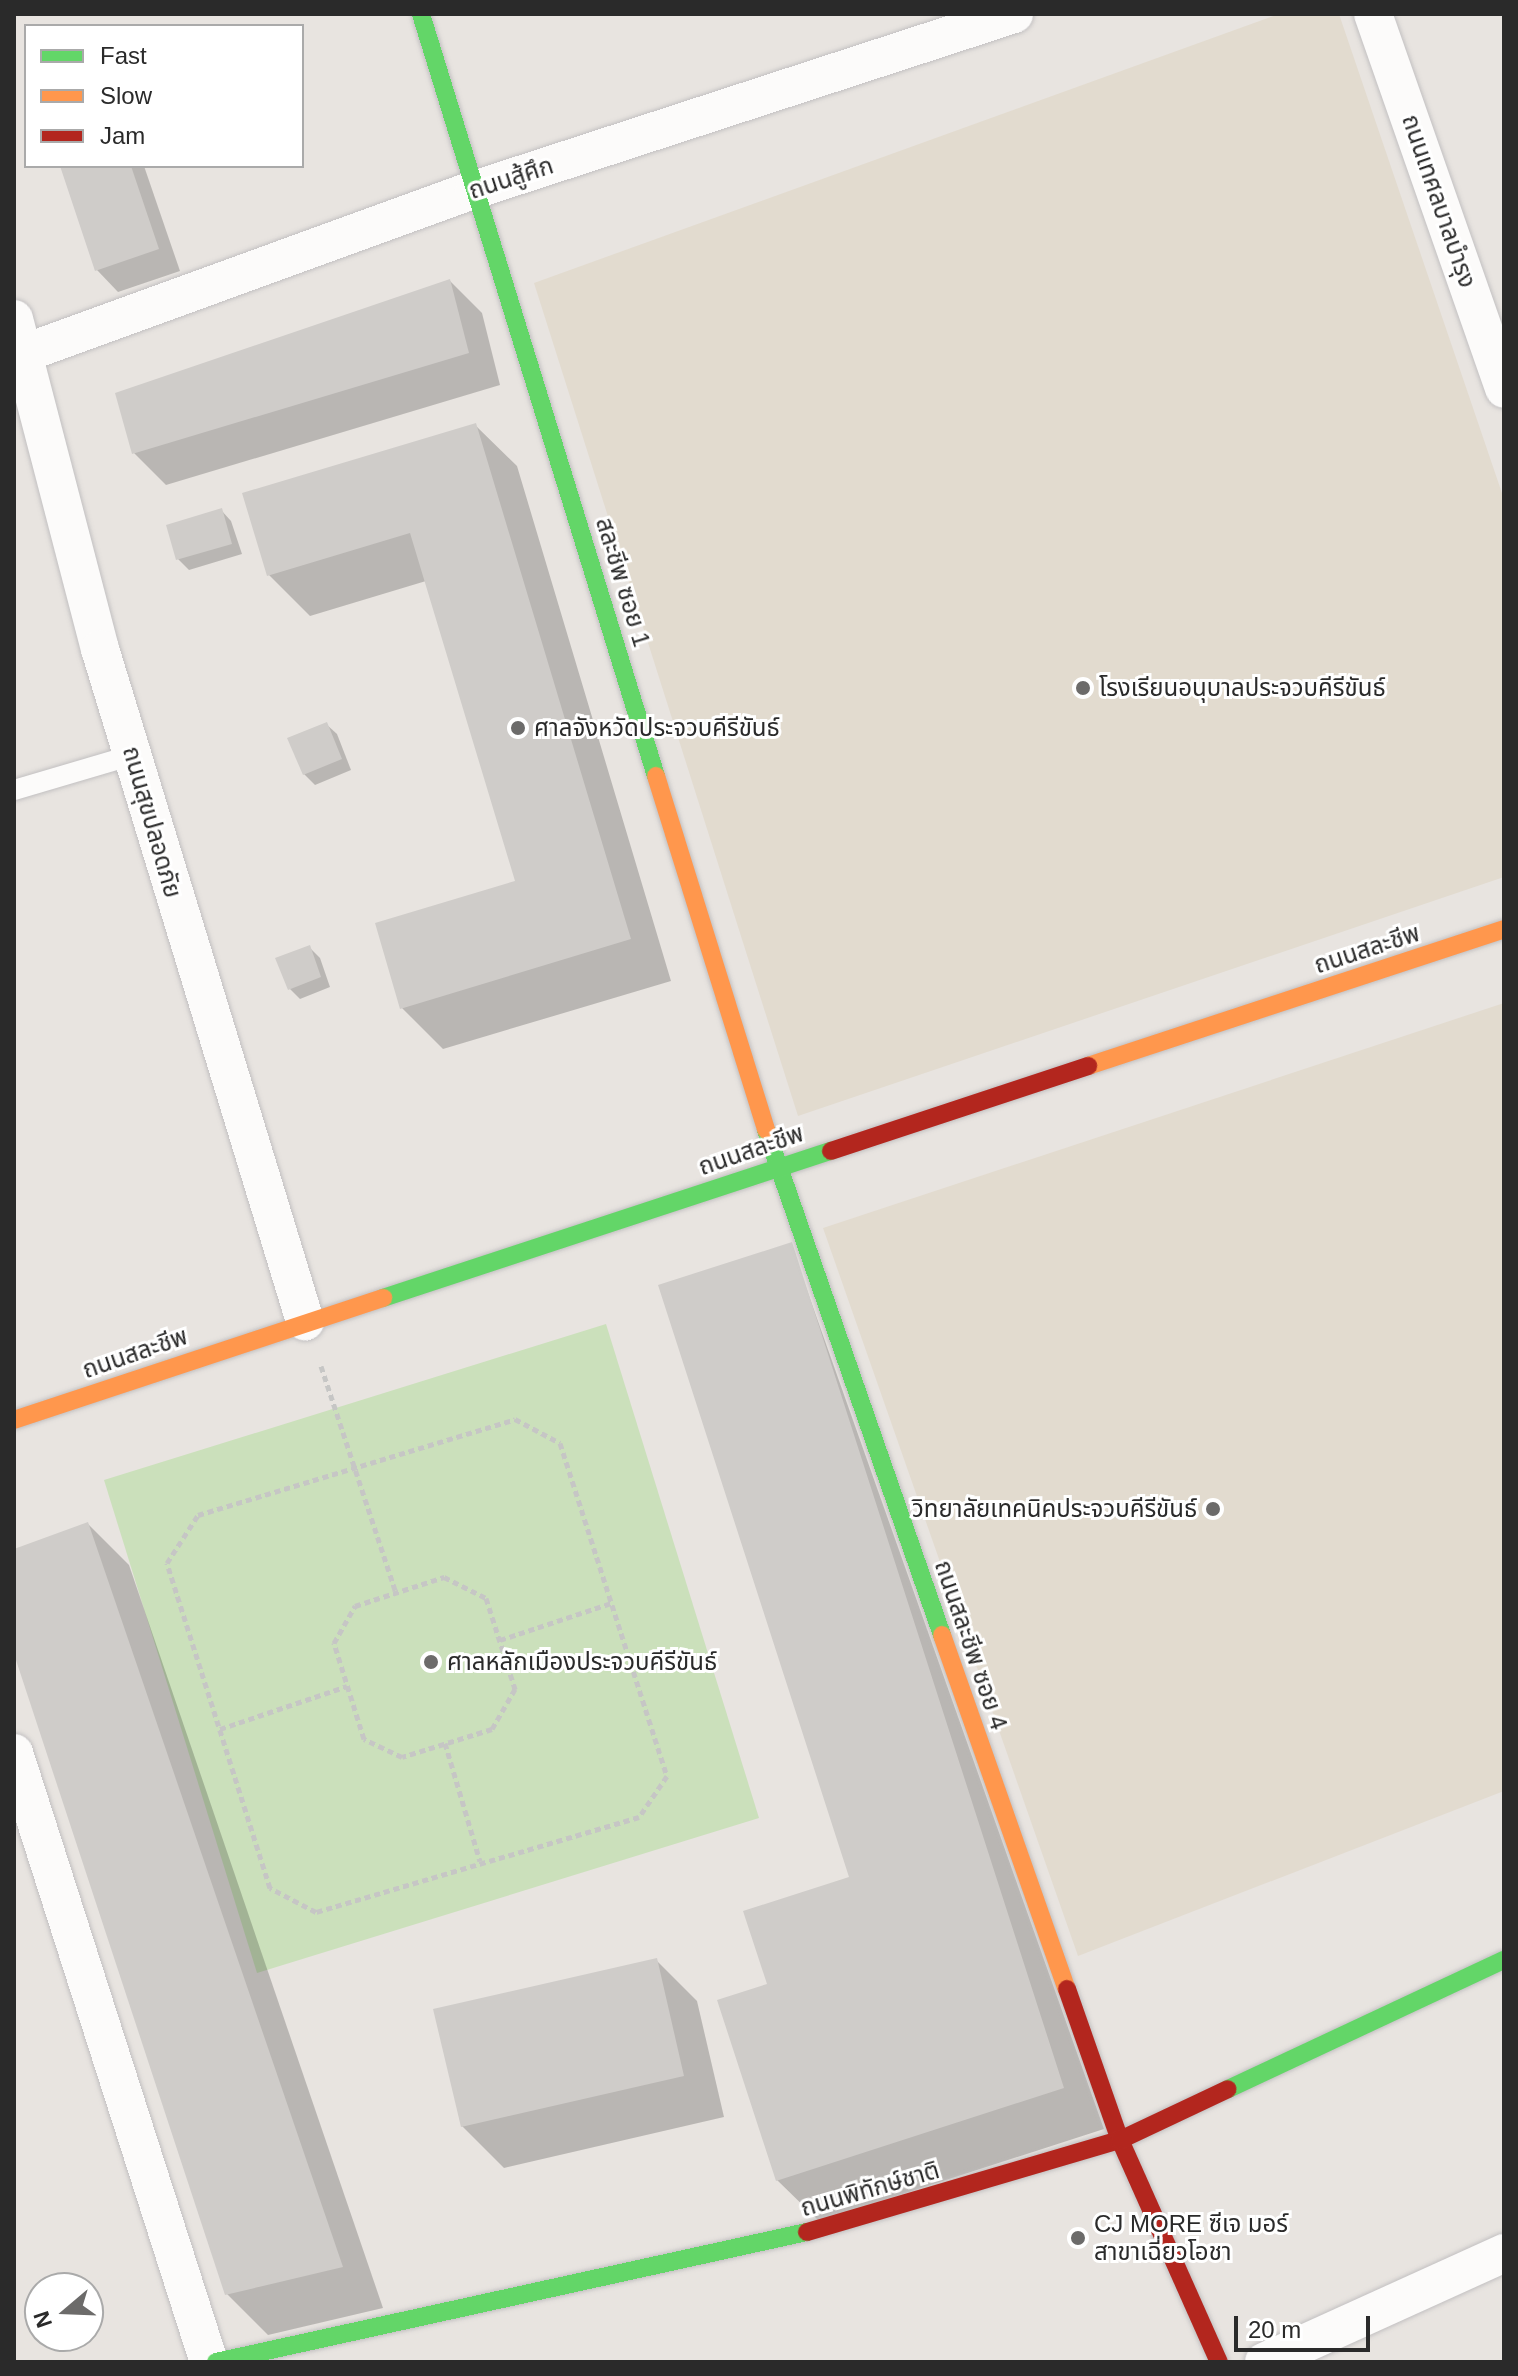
<!DOCTYPE html>
<meta charset="utf-8">
<style>
body{margin:0}
#map{position:relative;width:1518px;height:2376px;overflow:hidden;background:#e8e4e0;font-family:Helvetica,"Noto Sans Thai",sans-serif}
div>[style]{position:absolute}
[style*='--x']{left:calc(var(--x)*1px);top:calc(var(--y)*1px);width:calc(var(--w)*1px);rotate:calc(var(--a)*1deg)}
.education>*{inset:0;background:#e2dbcf}
.green>*{inset:0;background:#cbe0bb}
.shadow>*{inset:0;background:#0003}
.building>*{inset:0;background:#cfccc9}
.path>*{height:5px;margin-top:-2.5px;transform-origin:0;background:repeating-linear-gradient(90deg,#c6c6c5 0 6px,transparent 0 10px)}
.roads{filter:drop-shadow(0 0 2px #c2c0c1) drop-shadow(0 0 2px #c2c0c1)}
.lane>*{height:20px;margin:-10px;padding:0 10px;transform-origin:10px;border-radius:10px;background:#fcfbfa}
.street>*{height:38px;margin:-19px;padding:0 19px;transform-origin:19px;border-radius:19px;background:#fcfbfa}
.fast>*{height:18px;margin:-9px;padding:0 9px;transform-origin:9px;border-radius:9px;background:#63d668}
.slow>*{height:18px;margin:-9px;padding:0 9px;transform-origin:9px;border-radius:9px;background:#ff974d}
.jam>*{height:18px;margin:-9px;padding:0 9px;transform-origin:9px;border-radius:9px;background:#b3261e}
.dots>*{width:22px;height:22px;translate:-50% -50%;box-sizing:border-box;border:4px solid #fff;border-radius:50%}
span{translate:-50% -50%;white-space:nowrap;text-align:center;line-height:1.15;-webkit-text-stroke:6px #fff;paint-order:stroke}
.street-label{font-size:24px;color:#2a2a2a}
.poi-label{font-size:24px;color:#2a2a2a}
.left{translate:0 -50%;text-align:left}
.right{translate:-100% -50%;text-align:right}
.frame{position:absolute;inset:0;border:16px solid #2a2a2a;pointer-events:none}
.legend{position:absolute;left:24px;top:24px;width:280px;height:144px;box-sizing:border-box;background:#fff;border:2px solid #aaa;margin:0;padding:10px 14px;list-style:none;font-size:24px;color:#2a2a2a}
.legend li{display:flex;align-items:center;gap:16px;height:40px}
.legend b{width:40px;border:2px solid #aaa}
.north{position:absolute;left:24px;top:2272px;width:80px;height:80px;box-sizing:border-box;background:#fff;border:2px solid #aaa;border-radius:50%;rotate:251deg;font-size:22px;font-weight:700;line-height:32px;text-align:center;color:#2a2a2a}
.north::after{content:'';display:block;margin:auto;width:28px;height:36px;background:#6c6b6a;clip-path:polygon(50% 0,100% 100%,50% 72%,0 100%)}
.scale{position:absolute;left:1234px;top:2316px;width:136px;height:36px;box-sizing:border-box;border:4px solid #2a2a2a;border-top:0;padding-left:10px;font-size:24px;line-height:28px;white-space:nowrap;color:#2a2a2a;-webkit-text-stroke:6px #fff;paint-order:stroke}
</style>
<div id="map">
<div class="education">
<i style="clip-path:polygon(1279px 14px,1339px 14px,1504px 499px,1504px 877px,798px 1116px,534px 283px)"></i>
<i style="clip-path:polygon(1504px 1003px,1504px 1791px,1078px 1956px,823px 1228px)"></i>
</div>
<div class="green">
<i style="clip-path:polygon(606px 1324px,759px 1818px,257px 1973px,104px 1480px)"></i>
</div>
<div class="shadow">
<i style="clip-path:polygon(62px 166px,144px 166px,180px 271px,118px 292px,97px 270px)"></i>
<i style="clip-path:polygon(450px 281px,482px 313px,500px 385px,166px 485px,134px 453px)"></i>
<i style="clip-path:polygon(475px 425px,517px 466px,671px 981px,443px 1049px,402px 1008px,517px 883px,426px 581px,310px 616px,269px 575px)"></i>
<i style="clip-path:polygon(221px 510px,231px 521px,242px 554px,189px 570px,178px 559px)"></i>
<i style="clip-path:polygon(326px 724px,337px 734px,351px 770px,315px 785px,304px 774px)"></i>
<i style="clip-path:polygon(309px 947px,320px 958px,330px 987px,300px 999px,290px 989px)"></i>
<i style="clip-path:polygon(791px 1245px,1104px 2129px,819px 2221px,777px 2180px,769px 1985px,851px 1878px)"></i>
<i style="clip-path:polygon(88px 1524px,129px 1565px,383px 2308px,268px 2335px,227px 2294px,14px 1648px,14px 1551px)"></i>
<i style="clip-path:polygon(656px 1960px,697px 2001px,724px 2117px,504px 2168px,462px 2126px)"></i>
</div>
<div class="building">
<i style="clip-path:polygon(60px 166px,131px 166px,159px 249px,95px 271px)"></i>
<i style="clip-path:polygon(450px 279px,469px 353px,132px 454px,115px 393px)"></i>
<i style="clip-path:polygon(476px 423px,631px 939px,400px 1009px,375px 923px,515px 881px,410px 533px,267px 576px,242px 493px)"></i>
<i style="clip-path:polygon(222px 508px,232px 544px,176px 560px,166px 525px)"></i>
<i style="clip-path:polygon(327px 722px,342px 759px,303px 775px,287px 738px)"></i>
<i style="clip-path:polygon(310px 945px,321px 977px,288px 990px,275px 958px)"></i>
<i style="clip-path:polygon(792px 1242px,1064px 2088px,776px 2181px,717px 2000px,767px 1984px,743px 1911px,849px 1877px,658px 1285px)"></i>
<i style="clip-path:polygon(88px 1522px,343px 2267px,225px 2295px,14px 1654px,14px 1549px)"></i>
<i style="clip-path:polygon(657px 1958px,684px 2076px,461px 2127px,433px 2009px)"></i>
</div>
<div class="path">
<i style="--x:321;--y:1366;--w:239;--a:71.7"></i>
<i style="--x:515;--y:1419;--w:51;--a:28.1"></i>
<i style="--x:560;--y:1443;--w:350;--a:72.2"></i>
<i style="--x:667;--y:1776;--w:50;--a:124.3"></i>
<i style="--x:639;--y:1817;--w:337;--a:163.6"></i>
<i style="--x:316;--y:1912;--w:52;--a:-152.4"></i>
<i style="--x:270;--y:1888;--w:341;--a:-107.6"></i>
<i style="--x:167;--y:1563;--w:57;--a:-57.1"></i>
<i style="--x:198;--y:1515;--w:331;--a:-16.8"></i>
<i style="--x:444;--y:1577;--w:47;--a:26.6"></i>
<i style="--x:486;--y:1598;--w:96;--a:72.3"></i>
<i style="--x:515;--y:1689;--w:46;--a:119.9"></i>
<i style="--x:492;--y:1729;--w:94;--a:162.7"></i>
<i style="--x:402;--y:1757;--w:42;--a:-154.7"></i>
<i style="--x:364;--y:1739;--w:101;--a:-107.4"></i>
<i style="--x:334;--y:1643;--w:43;--a:-60.4"></i>
<i style="--x:355;--y:1606;--w:94;--a:-18"></i>
<i style="--x:500;--y:1640;--w:117;--a:-18.4"></i>
<i style="--x:220;--y:1729;--w:134;--a:-18.7"></i>
<i style="--x:445;--y:1743;--w:123;--a:73.5"></i>
</div>
<div class="roads">
<div class="lane">
<i style="--x:14;--y:790;--w:124;--a:-16.4"></i>
</div>
<div class="street">
<i style="--x:1373;--y:14;--w:397;--a:70.7"></i>
<i style="--x:14;--y:319;--w:341;--a:75.4"></i>
<i style="--x:100;--y:649;--w:703;--a:73.04"></i>
<i style="--x:14;--y:357;--w:489;--a:-20"></i>
<i style="--x:474;--y:190;--w:568;--a:-18.05"></i>
<i style="--x:14;--y:1753;--w:639;--a:72.25"></i>
<i style="--x:1264;--y:2362;--w:264;--a:-24.4"></i>
</div>
<div class="fast">
<i style="--x:421;--y:14;--w:797;--a:72.86"></i>
<i style="--x:766;--y:1130;--w:535;--a:70.79"></i>
<i style="--x:383;--y:1298;--w:472;--a:-18.2"></i>
<i style="--x:1228;--y:2089;--w:305;--a:-25.1"></i>
<i style="--x:216;--y:2362;--w:605;--a:-12.41"></i>
</div>
<div class="slow">
<i style="--x:656;--y:776;--w:371;--a:72.7"></i>
<i style="--x:1088;--y:1066;--w:438;--a:-18.2"></i>
<i style="--x:14;--y:1420;--w:389;--a:-18.3"></i>
<i style="--x:942;--y:1635;--w:375;--a:70.6"></i>
</div>
<div class="jam">
<i style="--x:831;--y:1151;--w:271;--a:-18.3"></i>
<i style="--x:1067;--y:1989;--w:160;--a:70.7"></i>
<i style="--x:1120;--y:2140;--w:243;--a:66"></i>
<i style="--x:807;--y:2232;--w:326;--a:-16.4"></i>
<i style="--x:1120;--y:2140;--w:119;--a:-25.3"></i>
</div>
</div>
<div class="dots">
<i style="left:1083px;top:688px;background:#6c6b6a"></i>
<i style="left:518px;top:728px;background:#6c6b6a"></i>
<i style="left:1213px;top:1509px;background:#6c6b6a"></i>
<i style="left:431px;top:1662px;background:#6c6b6a"></i>
<i style="left:1078px;top:2238px;background:#6c6b6a"></i>
</div>
<div class="street-label">
<span style="left:511px;top:178px;rotate:-18deg">ถนนสู้ศึก</span>
<span style="left:1439px;top:201px;rotate:71deg">ถนนเทศลบาลบำรุง</span>
<span style="left:623px;top:582px;rotate:73deg">สละชีพ ซอย 1</span>
<span style="left:152px;top:822px;rotate:74deg">ถนนสุขปลอดภัย</span>
<span style="left:1367px;top:949px;rotate:-18deg">ถนนสละชีพ</span>
<span style="left:751px;top:1150px;rotate:-19deg">ถนนสละชีพ</span>
<span style="left:135px;top:1353px;rotate:-19deg">ถนนสละชีพ</span>
<span style="left:971px;top:1645px;rotate:71deg">ถนนสละชีพ ซอย 4</span>
<span style="left:870px;top:2189px;rotate:-16deg">ถนนพิทักษ์ชาติ</span>
</div>
<div class="poi-label">
<span class="left" style="left:1099px;top:688px">โรงเรียนอนุบาลประจวบคีรีขันธ์</span>
<span class="left" style="left:534px;top:728px">ศาลจังหวัดประจวบคีรีขันธ์</span>
<span class="right" style="left:1197px;top:1509px">วิทยาลัยเทคนิคประจวบคีรีขันธ์</span>
<span class="left" style="left:447px;top:1662px">ศาลหลักเมืองประจวบคีรีขันธ์</span>
<span class="left" style="left:1094px;top:2238px">CJ MORE ซีเจ มอร์<br>สาขาเฉี่ยวโอชา</span>
</div>
<div class="frame"></div>
<ul class="legend">
<li><b style="height:10px;background:#63d668"></b>Fast</li>
<li><b style="height:10px;background:#ff974d"></b>Slow</li>
<li><b style="height:10px;background:#b3261e"></b>Jam</li>
</ul>
<div class="north">N</div>
<div class="scale">20 m</div>
</div>
